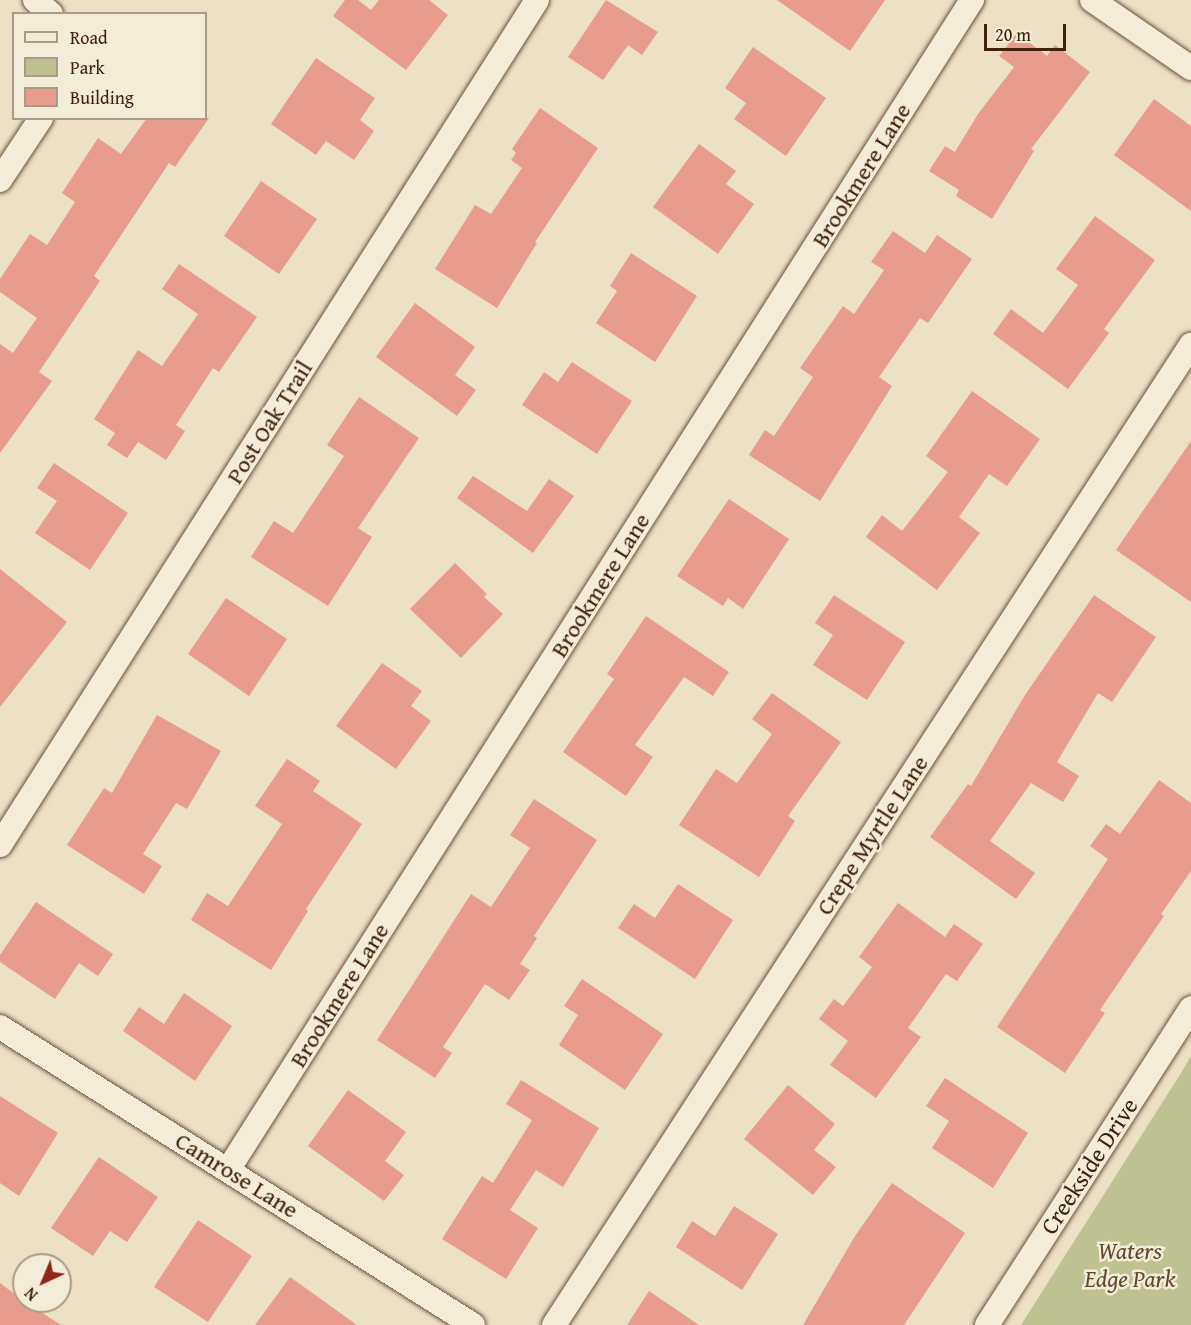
<!DOCTYPE html>
<style>
body{margin:0}
#map{position:relative;width:1191px;height:1325px;overflow:hidden;background:#ece1c4;font-family:"Gentium Book Plus",serif}
div>[style]{position:absolute}
[style*='--x']{left:calc(var(--x)*1px);top:calc(var(--y)*1px);width:calc(var(--w)*1px);rotate:calc(var(--a)*1deg)}
.green>*{inset:0;background:#bec190}
.building>*{inset:0;background:#e79c8c}
.roads{filter:drop-shadow(0 0 2px #6b5138) drop-shadow(0 0 2px #6b5138)}
.street>*{height:24px;margin:-12px;padding:0 12px;transform-origin:12px;border-radius:12px;background:#f3ecd9}
span{translate:-50% -50%;white-space:nowrap;text-align:center;line-height:1.15;-webkit-text-stroke:5px #f3ecd9;paint-order:stroke}
.street-label{font-size:24px;color:#40210a}
.park-label{font-size:24px;color:#60492c;font-style:italic}
.legend{position:absolute;left:12px;top:12px;width:195px;height:108px;box-sizing:border-box;background:#f3ecd9;border:2px solid #ab9b86;margin:0;padding:8px 10px;list-style:none;font-size:18px;color:#40210a}
.legend li{display:flex;align-items:center;gap:12px;height:30px}
.legend b{width:30px;border:2px solid #ab9b86}
.north{position:absolute;left:12px;top:1253px;width:60px;height:60px;box-sizing:border-box;background:#f3ecd9;border:2px solid #ab9b86;border-radius:50%;rotate:224deg;font-size:16px;font-weight:700;line-height:24px;text-align:center;color:#40210a}
.north::after{content:'';display:block;margin:auto;width:21px;height:27px;background:#8f2418;clip-path:polygon(50% 0,100% 100%,50% 72%,0 100%)}
.scale{position:absolute;left:984px;top:24px;width:82px;height:27px;box-sizing:border-box;border:3px solid #40210a;border-top:0;padding-left:8px;font-size:18px;line-height:21px;white-space:nowrap;color:#40210a;-webkit-text-stroke:4px #f3ecd9;paint-order:stroke}
</style>
<div id="map">
<div class="green">
<i style="clip-path:polygon(1191px 1056px,1191px 1325px,1021px 1325px,1181px 1073px)"></i>
</div>
<div class="building">
<i style="clip-path:polygon(345px 0,358px 0,371px 10px,379px 0,429px 0,448px 15px,406px 70px,333px 16px)"></i>
<i style="clip-path:polygon(606px 0,658px 32px,642px 55px,628px 45px,603px 80px,568px 57px)"></i>
<i style="clip-path:polygon(777px 0,885px 0,850px 51px)"></i>
<i style="clip-path:polygon(1017px 33px,1047px 56px,1055px 45px,1090px 72px,1031px 149px,1034px 151px,992px 219px,956px 196px,959px 190px,929px 171px,945px 146px,955px 152px,978px 114px,1014px 67px,999px 56px)"></i>
<i style="clip-path:polygon(753px 47px,826px 98px,786px 156px,734px 119px,746px 103px,725px 88px)"></i>
<i style="clip-path:polygon(316px 58px,375px 98px,360px 120px,374px 131px,354px 160px,326px 141px,316px 155px,271px 124px)"></i>
<i style="clip-path:polygon(1154px 99px,1191px 126px,1191px 211px,1114px 155px)"></i>
<i style="clip-path:polygon(540px 108px,598px 148px,535px 242px,537px 243px,497px 308px,435px 269px,475px 205px,491px 214px,522px 168px,511px 160px,516px 153px,512px 149px)"></i>
<i style="clip-path:polygon(147px 118px,209px 118px,175px 167px,169px 163px,94px 276px,100px 281px,39px 372px,52px 381px,0 453px,0 344px,13px 353px,37px 318px,0 292px,0 279px,30px 234px,47px 245px,75px 202px,62px 193px,98px 138px,121px 154px)"></i>
<i style="clip-path:polygon(699px 144px,736px 171px,726px 184px,754px 204px,718px 254px,653px 207px)"></i>
<i style="clip-path:polygon(261px 181px,317px 219px,279px 274px,224px 236px)"></i>
<i style="clip-path:polygon(1095px 216px,1155px 260px,1104px 329px,1109px 333px,1068px 389px,993px 334px,1011px 309px,1043px 333px,1078px 285px,1056px 269px)"></i>
<i style="clip-path:polygon(893px 231px,925px 253px,937px 235px,972px 259px,928px 323px,920px 318px,879px 377px,892px 386px,820px 501px,749px 455px,765px 430px,774px 436px,813px 377px,800px 368px,843px 306px,854px 314px,884px 270px,871px 262px)"></i>
<i style="clip-path:polygon(631px 253px,697px 296px,655px 362px,596px 323px,617px 291px,610px 286px)"></i>
<i style="clip-path:polygon(179px 264px,257px 317px,219px 372px,213px 368px,176px 425px,185px 431px,166px 460px,138px 442px,127px 458px,107px 445px,115px 433px,94px 419px,138px 350px,162px 366px,198px 314px,162px 289px)"></i>
<i style="clip-path:polygon(415px 303px,475px 347px,455px 375px,476px 390px,457px 416px,376px 357px)"></i>
<i style="clip-path:polygon(572px 362px,632px 401px,597px 454px,522px 405px,544px 372px,558px 382px)"></i>
<i style="clip-path:polygon(972px 391px,1040px 439px,1007px 486px,989px 474px,959px 517px,980px 533px,937px 590px,866px 537px,882px 515px,902px 531px,948px 472px,926px 456px)"></i>
<i style="clip-path:polygon(359px 397px,419px 438px,358px 528px,372px 537px,328px 606px,251px 557px,274px 521px,293px 533px,344px 456px,327px 445px)"></i>
<i style="clip-path:polygon(1191px 441px,1191px 602px,1116px 550px)"></i>
<i style="clip-path:polygon(54px 463px,128px 513px,90px 570px,35px 533px,57px 501px,37px 488px)"></i>
<i style="clip-path:polygon(473px 476px,527px 511px,549px 479px,574px 496px,533px 553px,457px 498px)"></i>
<i style="clip-path:polygon(729px 499px,789px 539px,743px 609px,728px 598px,723px 606px,677px 576px)"></i>
<i style="clip-path:polygon(455px 563px,487px 594px,484px 597px,503px 614px,461px 658px,410px 609px)"></i>
<i style="clip-path:polygon(0 569px,67px 622px,0 707px)"></i>
<i style="clip-path:polygon(834px 595px,905px 642px,867px 700px,813px 665px,833px 635px,815px 623px)"></i>
<i style="clip-path:polygon(1094px 595px,1156px 637px,1112px 702px,1098px 693px,1057px 762px,1079px 776px,1063px 802px,1031px 783px,990px 841px,1035px 873px,1016px 899px,930px 837px,968px 784px,971px 786px,1025px 695px)"></i>
<i style="clip-path:polygon(226px 598px,287px 639px,249px 696px,188px 654px)"></i>
<i style="clip-path:polygon(646px 616px,729px 672px,713px 696px,684px 677px,635px 745px,653px 757px,626px 796px,563px 752px,614px 679px,607px 674px)"></i>
<i style="clip-path:polygon(382px 663px,422px 691px,411px 706px,431px 721px,396px 769px,336px 726px)"></i>
<i style="clip-path:polygon(772px 693px,841px 742px,788px 816px,795px 821px,759px 877px,679px 825px,716px 769px,737px 783px,772px 734px,752px 719px)"></i>
<i style="clip-path:polygon(157px 715px,221px 751px,187px 809px,176px 803px,143px 854px,162px 866px,144px 894px,67px 845px,104px 788px,112px 793px)"></i>
<i style="clip-path:polygon(287px 759px,320px 781px,313px 791px,362px 824px,306px 909px,308px 911px,271px 970px,191px 920px,207px 893px,228px 906px,282px 824px,255px 806px)"></i>
<i style="clip-path:polygon(1159px 780px,1191px 803px,1191px 871px,1161px 914px,1164px 916px,1100px 1010px,1105px 1013px,1065px 1073px,997px 1027px,1108px 859px,1090px 846px,1106px 824px,1120px 834px)"></i>
<i style="clip-path:polygon(534px 799px,597px 840px,534px 936px,537px 938px,520px 964px,530px 970px,509px 1000px,485px 984px,443px 1047px,452px 1053px,435px 1078px,377px 1040px,471px 894px,491px 907px,530px 848px,510px 835px)"></i>
<i style="clip-path:polygon(678px 884px,733px 920px,695px 979px,618px 928px,634px 904px,655px 918px)"></i>
<i style="clip-path:polygon(36px 902px,113px 954px,98px 976px,79px 963px,55px 999px,0 962px,0 955px)"></i>
<i style="clip-path:polygon(898px 903px,945px 937px,954px 924px,983px 944px,957px 981px,946px 974px,908px 1028px,921px 1037px,876px 1098px,830px 1065px,848px 1041px,819px 1019px,834px 999px,843px 1006px,872px 967px,859px 957px)"></i>
<i style="clip-path:polygon(582px 979px,663px 1034px,625px 1090px,559px 1045px,578px 1015px,564px 1006px)"></i>
<i style="clip-path:polygon(184px 993px,232px 1026px,195px 1081px,123px 1031px,139px 1007px,164px 1024px)"></i>
<i style="clip-path:polygon(945px 1078px,1028px 1133px,993px 1188px,932px 1148px,949px 1121px,926px 1106px)"></i>
<i style="clip-path:polygon(521px 1080px,599px 1128px,563px 1187px,536px 1170px,510px 1210px,538px 1228px,506px 1279px,442px 1239px,482px 1176px,493px 1183px,532px 1120px,506px 1104px)"></i>
<i style="clip-path:polygon(788px 1085px,835px 1124px,814px 1150px,836px 1167px,813px 1195px,744px 1139px)"></i>
<i style="clip-path:polygon(348px 1090px,406px 1132px,385px 1161px,404px 1175px,384px 1201px,308px 1146px)"></i>
<i style="clip-path:polygon(0 1096px,58px 1133px,19px 1196px,0 1183px)"></i>
<i style="clip-path:polygon(99px 1157px,158px 1197px,127px 1242px,110px 1231px,93px 1256px,51px 1228px)"></i>
<i style="clip-path:polygon(892px 1183px,965px 1233px,904px 1325px,803px 1325px,855px 1236px)"></i>
<i style="clip-path:polygon(734px 1206px,778px 1234px,742px 1290px,676px 1247px,692px 1221px,715px 1236px)"></i>
<i style="clip-path:polygon(198px 1220px,252px 1256px,208px 1322px,154px 1287px)"></i>
<i style="clip-path:polygon(290px 1277px,357px 1325px,255px 1325px)"></i>
<i style="clip-path:polygon(0 1283px,24px 1301px,61px 1325px,0 1325px)"></i>
<i style="clip-path:polygon(649px 1291px,699px 1325px,627px 1325px)"></i>
</div>
<div class="roads">
<div class="street">
<i style="--x:35;--y:0;--w:21;--a:41"></i>
<i style="--x:1092;--y:0;--w:120;--a:34.5"></i>
<i style="--x:0;--y:180;--w:74;--a:-56.5"></i>
<i style="--x:0;--y:845;--w:1001;--a:-57.56"></i>
<i style="--x:0;--y:1027;--w:559;--a:32.21"></i>
<i style="--x:228;--y:1170;--w:1387;--a:-57.55"></i>
<i style="--x:554;--y:1325;--w:1169;--a:-56.98"></i>
<i style="--x:987;--y:1325;--w:377;--a:-57.2"></i>
</div>
</div>
<div class="street-label">
<span style="left:861px;top:175px;rotate:-58deg">Brookmere Lane</span>
<span style="left:269px;top:422px;rotate:-58deg">Post Oak Trail</span>
<span style="left:600px;top:585px;rotate:-58deg">Brookmere Lane</span>
<span style="left:872px;top:835px;rotate:-57deg">Crepe Myrtle Lane</span>
<span style="left:339px;top:995px;rotate:-58deg">Brookmere Lane</span>
<span style="left:1089px;top:1166px;rotate:-57deg">Creekside Drive</span>
<span style="left:237px;top:1175px;rotate:32deg">Camrose Lane</span>
</div>
<div class="park-label">
<span style="left:1130px;top:1265px">Waters<br>Edge Park</span>
</div>
<ul class="legend">
<li><b style="height:8px;background:#f3ecd9"></b>Road</li>
<li><b style="height:16px;background:#bec190"></b>Park</li>
<li><b style="height:16px;background:#e79c8c"></b>Building</li>
</ul>
<div class="north">N</div>
<div class="scale">20 m</div>
</div>
